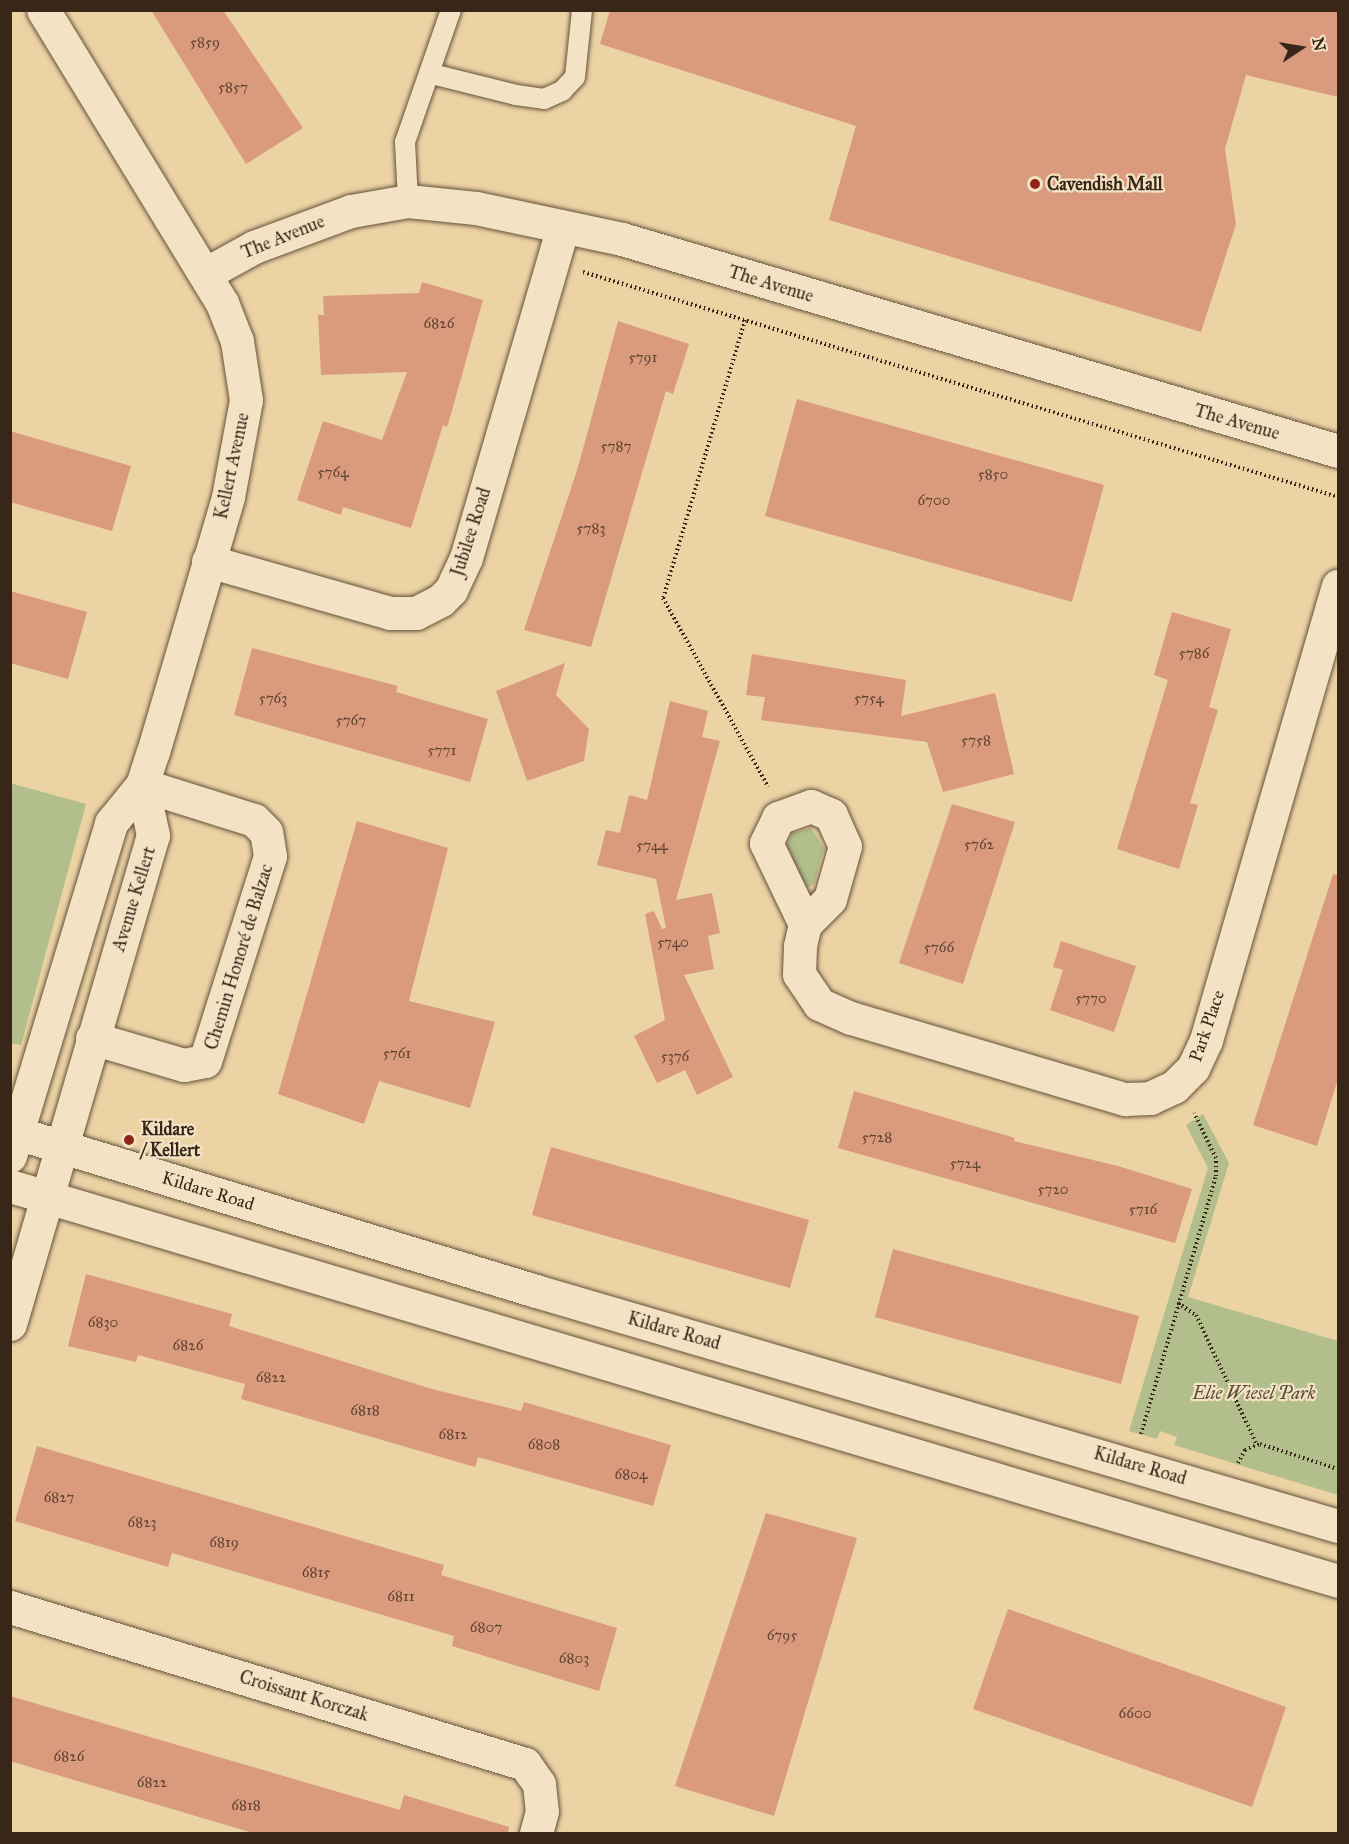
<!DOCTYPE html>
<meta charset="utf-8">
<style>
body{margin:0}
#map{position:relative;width:1349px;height:1844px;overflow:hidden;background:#ecd3a4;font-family:"IM FELL Great Primer",serif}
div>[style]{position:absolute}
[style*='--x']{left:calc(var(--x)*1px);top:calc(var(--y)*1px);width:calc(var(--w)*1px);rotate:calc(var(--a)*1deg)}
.green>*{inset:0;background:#b2be8b}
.building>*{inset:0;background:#da9a7e}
.path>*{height:4px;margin-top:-2px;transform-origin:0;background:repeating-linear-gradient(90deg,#382719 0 1.5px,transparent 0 4.5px)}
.roads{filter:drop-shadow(0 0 2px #65523c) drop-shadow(0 0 2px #65523c)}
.service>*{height:20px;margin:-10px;padding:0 10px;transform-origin:10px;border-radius:10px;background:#f3e2c4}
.minor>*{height:33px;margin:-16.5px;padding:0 16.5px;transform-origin:16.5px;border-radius:16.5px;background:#f3e2c4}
.tertiary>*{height:33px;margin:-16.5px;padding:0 16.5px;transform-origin:16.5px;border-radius:16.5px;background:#f3e2c4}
.dots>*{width:16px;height:16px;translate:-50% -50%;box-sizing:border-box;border:3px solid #f3e2c4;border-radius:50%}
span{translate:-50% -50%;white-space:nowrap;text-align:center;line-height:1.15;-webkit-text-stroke:4.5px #f3e2c4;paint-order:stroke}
.number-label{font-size:15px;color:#604432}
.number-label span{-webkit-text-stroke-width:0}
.poi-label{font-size:18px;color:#382719;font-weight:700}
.left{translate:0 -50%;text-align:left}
.street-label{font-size:18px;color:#382719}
.park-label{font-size:18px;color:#564d36;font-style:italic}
.frame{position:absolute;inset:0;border:12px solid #382719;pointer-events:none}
.north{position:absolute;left:1271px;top:18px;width:60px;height:60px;-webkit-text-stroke:4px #f3e2c4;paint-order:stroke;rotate:78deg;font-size:16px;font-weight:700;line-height:24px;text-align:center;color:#382719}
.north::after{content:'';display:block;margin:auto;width:21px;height:27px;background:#382719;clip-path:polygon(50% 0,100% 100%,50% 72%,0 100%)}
</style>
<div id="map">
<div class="green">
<i style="clip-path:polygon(10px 783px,86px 804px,21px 1045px,10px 1043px)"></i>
<i style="clip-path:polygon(811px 828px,824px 848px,814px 884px,806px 888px,786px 847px,793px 833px)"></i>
<i style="clip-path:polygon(1203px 1114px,1229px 1163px,1188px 1297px,1338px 1341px,1338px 1495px,1174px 1445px,1177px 1437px,1160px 1431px,1157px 1439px,1129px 1431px,1208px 1168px,1186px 1125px)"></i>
</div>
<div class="building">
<i style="clip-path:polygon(151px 10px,223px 10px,303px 128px,246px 164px)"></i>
<i style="clip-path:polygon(610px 10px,1338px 10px,1338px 97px,1246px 75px,1225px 149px,1236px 224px,1201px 332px,829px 220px,856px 126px,600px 44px)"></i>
<i style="clip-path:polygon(422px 282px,483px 300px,451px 414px,447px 427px,443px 425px,411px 528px,343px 507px,341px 515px,297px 500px,323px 421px,382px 440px,407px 372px,321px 375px,318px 315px,324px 315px,323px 296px,419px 293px)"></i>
<i style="clip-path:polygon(618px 321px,689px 344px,673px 394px,666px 391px,591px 647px,524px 630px,578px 467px)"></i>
<i style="clip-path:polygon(797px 399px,1104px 485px,1072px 602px,765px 516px)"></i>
<i style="clip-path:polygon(10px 431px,131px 466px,112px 531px,10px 502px)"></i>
<i style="clip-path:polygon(10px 591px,87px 612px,68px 679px,10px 663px)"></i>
<i style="clip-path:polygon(1172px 612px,1231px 629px,1209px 707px,1218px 710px,1190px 803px,1198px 805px,1179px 869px,1117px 849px,1168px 680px,1154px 675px)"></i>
<i style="clip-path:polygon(252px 648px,398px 686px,396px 692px,488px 719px,470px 782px,234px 715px)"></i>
<i style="clip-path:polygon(752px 654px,906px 680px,901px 716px,995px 693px,1014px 774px,943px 792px,927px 742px,761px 720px,765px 697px,746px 695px)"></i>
<i style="clip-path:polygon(565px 663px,556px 695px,589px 729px,584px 761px,527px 781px,496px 691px)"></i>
<i style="clip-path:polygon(670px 701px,708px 711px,702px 737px,720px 741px,676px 900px,712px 893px,720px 933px,708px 936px,714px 969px,684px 975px,733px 1077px,697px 1095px,685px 1070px,657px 1083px,634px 1036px,665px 1020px,645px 914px,654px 911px,662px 929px,666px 928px,656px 879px,597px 865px,606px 830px,620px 833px,629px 795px,647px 800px)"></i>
<i style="clip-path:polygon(952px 804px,1015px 822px,963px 984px,899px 963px)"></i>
<i style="clip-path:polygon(357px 821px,448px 848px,409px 1001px,495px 1022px,470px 1108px,379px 1081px,364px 1124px,278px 1094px)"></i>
<i style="clip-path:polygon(1333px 874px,1338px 875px,1338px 1079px,1317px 1146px,1253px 1125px)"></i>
<i style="clip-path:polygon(1061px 941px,1136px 966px,1114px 1032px,1050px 1010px,1063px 970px,1053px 967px)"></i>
<i style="clip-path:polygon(854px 1091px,1015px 1138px,1014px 1141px,1118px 1166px,1192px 1189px,1175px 1243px,838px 1148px)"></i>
<i style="clip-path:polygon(551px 1147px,809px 1220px,790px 1288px,532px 1215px)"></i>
<i style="clip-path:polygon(893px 1249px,1139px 1316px,1121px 1384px,875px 1317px)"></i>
<i style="clip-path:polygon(86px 1274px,232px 1314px,229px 1326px,432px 1389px,521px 1411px,524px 1402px,671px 1445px,653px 1506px,478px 1457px,475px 1467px,241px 1399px,245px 1384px,138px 1355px,136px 1362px,68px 1346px)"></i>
<i style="clip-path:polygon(37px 1446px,444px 1565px,441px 1575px,617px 1628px,599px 1691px,452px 1646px,454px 1636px,172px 1553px,168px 1567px,15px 1521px)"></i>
<i style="clip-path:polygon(766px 1513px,857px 1538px,774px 1816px,675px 1786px)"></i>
<i style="clip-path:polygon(1008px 1609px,1286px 1707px,1252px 1807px,973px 1709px)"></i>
<i style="clip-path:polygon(10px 1696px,400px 1810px,404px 1795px,509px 1827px,508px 1833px,253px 1833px,10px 1761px)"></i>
</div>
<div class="path">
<i style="--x:583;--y:272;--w:788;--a:16.59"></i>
<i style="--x:745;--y:320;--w:290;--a:106.4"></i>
<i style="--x:663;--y:598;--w:216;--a:60.9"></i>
<i style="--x:1178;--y:1303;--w:22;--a:34"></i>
<i style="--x:1196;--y:1315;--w:144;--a:64.9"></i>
<i style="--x:1141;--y:1434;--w:269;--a:-73.8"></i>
<i style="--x:1216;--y:1176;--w:18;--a:-90"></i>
<i style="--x:1216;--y:1158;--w:50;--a:-116.1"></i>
<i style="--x:1238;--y:1463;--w:15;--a:-62"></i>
<i style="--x:1245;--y:1450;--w:16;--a:-22"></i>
<i style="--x:1260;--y:1444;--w:82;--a:17.8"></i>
</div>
<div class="roads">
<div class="service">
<i style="--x:432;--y:74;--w:87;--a:14"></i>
<i style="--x:516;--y:95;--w:28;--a:8"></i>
<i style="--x:544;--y:99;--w:20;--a:-24"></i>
<i style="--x:562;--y:91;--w:19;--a:-47"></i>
<i style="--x:575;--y:77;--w:67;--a:-84"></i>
<i style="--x:408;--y:201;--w:59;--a:-92.9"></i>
<i style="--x:405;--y:142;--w:140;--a:-70.8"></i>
</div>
<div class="minor">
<i style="--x:205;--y:274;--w:56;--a:-28.9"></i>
<i style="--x:254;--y:247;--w:103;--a:-20.4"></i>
<i style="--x:351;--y:211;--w:58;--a:-10"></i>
<i style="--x:408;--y:201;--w:68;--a:5.9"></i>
<i style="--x:476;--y:208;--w:149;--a:12"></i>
<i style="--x:622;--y:239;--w:747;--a:16.49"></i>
<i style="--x:208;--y:561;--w:189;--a:15.9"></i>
<i style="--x:390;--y:613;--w:26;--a:0"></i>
<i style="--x:416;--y:613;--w:28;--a:-27"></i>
<i style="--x:441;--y:600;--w:14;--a:-45"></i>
<i style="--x:451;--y:590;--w:35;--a:-65"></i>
<i style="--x:466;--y:558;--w:345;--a:-73.7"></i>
<i style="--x:805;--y:924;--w:90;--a:-115.7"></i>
<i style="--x:766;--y:843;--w:28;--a:-64"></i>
<i style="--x:778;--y:818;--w:35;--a:-20"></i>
<i style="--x:811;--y:806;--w:22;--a:24"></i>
<i style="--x:831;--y:815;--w:34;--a:66"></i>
<i style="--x:845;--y:846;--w:55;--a:105.8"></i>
<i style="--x:830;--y:899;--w:35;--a:135"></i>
<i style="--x:805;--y:924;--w:23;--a:103"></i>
<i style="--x:800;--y:946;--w:28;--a:92"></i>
<i style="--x:799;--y:974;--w:36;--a:56"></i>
<i style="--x:819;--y:1004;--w:35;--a:24"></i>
<i style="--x:851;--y:1018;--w:286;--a:16.5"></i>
<i style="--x:1125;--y:1099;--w:25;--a:-2"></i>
<i style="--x:1150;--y:1098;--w:26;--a:-25"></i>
<i style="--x:1174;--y:1087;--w:27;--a:-45"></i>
<i style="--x:1193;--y:1068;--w:31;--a:-65"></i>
<i style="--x:1206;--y:1040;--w:473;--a:-73.8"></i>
<i style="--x:92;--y:1038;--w:96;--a:16.4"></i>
<i style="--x:184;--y:1065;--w:21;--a:-11"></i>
<i style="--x:205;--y:1061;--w:215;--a:-72.4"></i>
<i style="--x:270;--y:856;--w:24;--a:-99"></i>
<i style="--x:266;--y:832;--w:17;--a:-135"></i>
<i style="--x:254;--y:820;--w:117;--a:-162.6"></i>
<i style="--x:10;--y:1156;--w:348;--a:-73.1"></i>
<i style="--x:111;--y:823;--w:49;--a:-50.8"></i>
<i style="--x:142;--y:785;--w:35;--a:-72"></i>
<i style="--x:153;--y:752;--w:266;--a:-73.6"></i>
<i style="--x:228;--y:497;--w:99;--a:-79.5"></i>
<i style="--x:246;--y:400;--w:60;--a:-98.7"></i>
<i style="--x:237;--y:341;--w:41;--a:-111.5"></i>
<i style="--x:222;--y:303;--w:343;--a:-121.4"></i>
<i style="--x:10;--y:1324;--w:509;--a:-73.7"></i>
<i style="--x:153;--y:835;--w:51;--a:-102.4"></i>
<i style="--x:10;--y:1607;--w:538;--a:16.95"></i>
<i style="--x:525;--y:1764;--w:24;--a:55"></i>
<i style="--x:539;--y:1784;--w:27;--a:84"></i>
<i style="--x:542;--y:1811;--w:24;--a:105"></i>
</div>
<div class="tertiary">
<i style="--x:10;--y:1131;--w:550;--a:16.92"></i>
<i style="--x:536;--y:1291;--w:836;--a:16.33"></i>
<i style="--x:10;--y:1186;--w:1385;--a:16.56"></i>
</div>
</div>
<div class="dots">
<i style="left:1035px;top:184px;background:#8f2418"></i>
<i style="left:129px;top:1140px;background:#8f2418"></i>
</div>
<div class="number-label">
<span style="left:205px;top:43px">5859</span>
<span style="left:233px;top:88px">5857</span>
<span style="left:439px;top:324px">6826</span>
<span style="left:643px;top:358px">5791</span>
<span style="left:616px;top:447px">5787</span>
<span style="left:333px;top:473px">5764</span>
<span style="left:993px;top:475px">5850</span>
<span style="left:934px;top:501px">6700</span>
<span style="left:591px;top:529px">5783</span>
<span style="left:1194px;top:654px">5786</span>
<span style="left:273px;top:699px">5763</span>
<span style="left:869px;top:699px">5754</span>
<span style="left:351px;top:721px">5767</span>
<span style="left:976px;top:741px">5758</span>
<span style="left:442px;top:751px">5771</span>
<span style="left:979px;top:845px">5762</span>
<span style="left:652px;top:846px">5744</span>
<span style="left:673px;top:943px">5740</span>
<span style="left:939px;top:948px">5766</span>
<span style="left:1091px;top:999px">5770</span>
<span style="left:397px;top:1054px">5761</span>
<span style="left:675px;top:1057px">5376</span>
<span style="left:877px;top:1138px">5728</span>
<span style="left:965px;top:1164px">5724</span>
<span style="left:1053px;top:1190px">5720</span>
<span style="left:1143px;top:1210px">5716</span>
<span style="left:103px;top:1323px">6830</span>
<span style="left:188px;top:1346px">6826</span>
<span style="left:271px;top:1378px">6822</span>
<span style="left:365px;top:1411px">6818</span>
<span style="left:453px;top:1435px">6812</span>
<span style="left:544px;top:1445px">6808</span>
<span style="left:631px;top:1475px">6804</span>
<span style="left:59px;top:1498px">6827</span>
<span style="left:142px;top:1523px">6823</span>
<span style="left:224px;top:1543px">6819</span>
<span style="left:316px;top:1573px">6815</span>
<span style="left:401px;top:1597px">6811</span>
<span style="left:486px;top:1628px">6807</span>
<span style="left:782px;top:1636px">6795</span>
<span style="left:574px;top:1659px">6803</span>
<span style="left:1135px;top:1714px">6600</span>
<span style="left:69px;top:1757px">6826</span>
<span style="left:152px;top:1783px">6822</span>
<span style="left:246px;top:1806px">6818</span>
</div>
<div class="poi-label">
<span class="left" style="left:1047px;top:184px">Cavendish Mall</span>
<span class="left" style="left:141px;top:1140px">Kildare<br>/ Kellert</span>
</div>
<div class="street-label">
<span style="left:283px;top:237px;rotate:-22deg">The Avenue</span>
<span style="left:771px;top:284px;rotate:17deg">The Avenue</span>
<span style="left:1237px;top:422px;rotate:16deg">The Avenue</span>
<span style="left:232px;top:466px;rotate:-78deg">Kellert Avenue</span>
<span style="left:471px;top:532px;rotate:-72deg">Jubilee Road</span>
<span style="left:134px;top:899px;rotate:-73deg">Avenue Kellert</span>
<span style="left:239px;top:957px;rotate:-73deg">Chemin Honoré de Balzac</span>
<span style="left:1207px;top:1026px;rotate:-71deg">Park Place</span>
<span style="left:208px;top:1191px;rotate:17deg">Kildare Road</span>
<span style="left:674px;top:1331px;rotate:16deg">Kildare Road</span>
<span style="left:1140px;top:1466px;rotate:16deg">Kildare Road</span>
<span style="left:304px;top:1696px;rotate:17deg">Croissant Korczak</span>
</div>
<div class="park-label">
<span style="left:1254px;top:1393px">Elie Wiesel Park</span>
</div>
<div class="frame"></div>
<div class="north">N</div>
</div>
